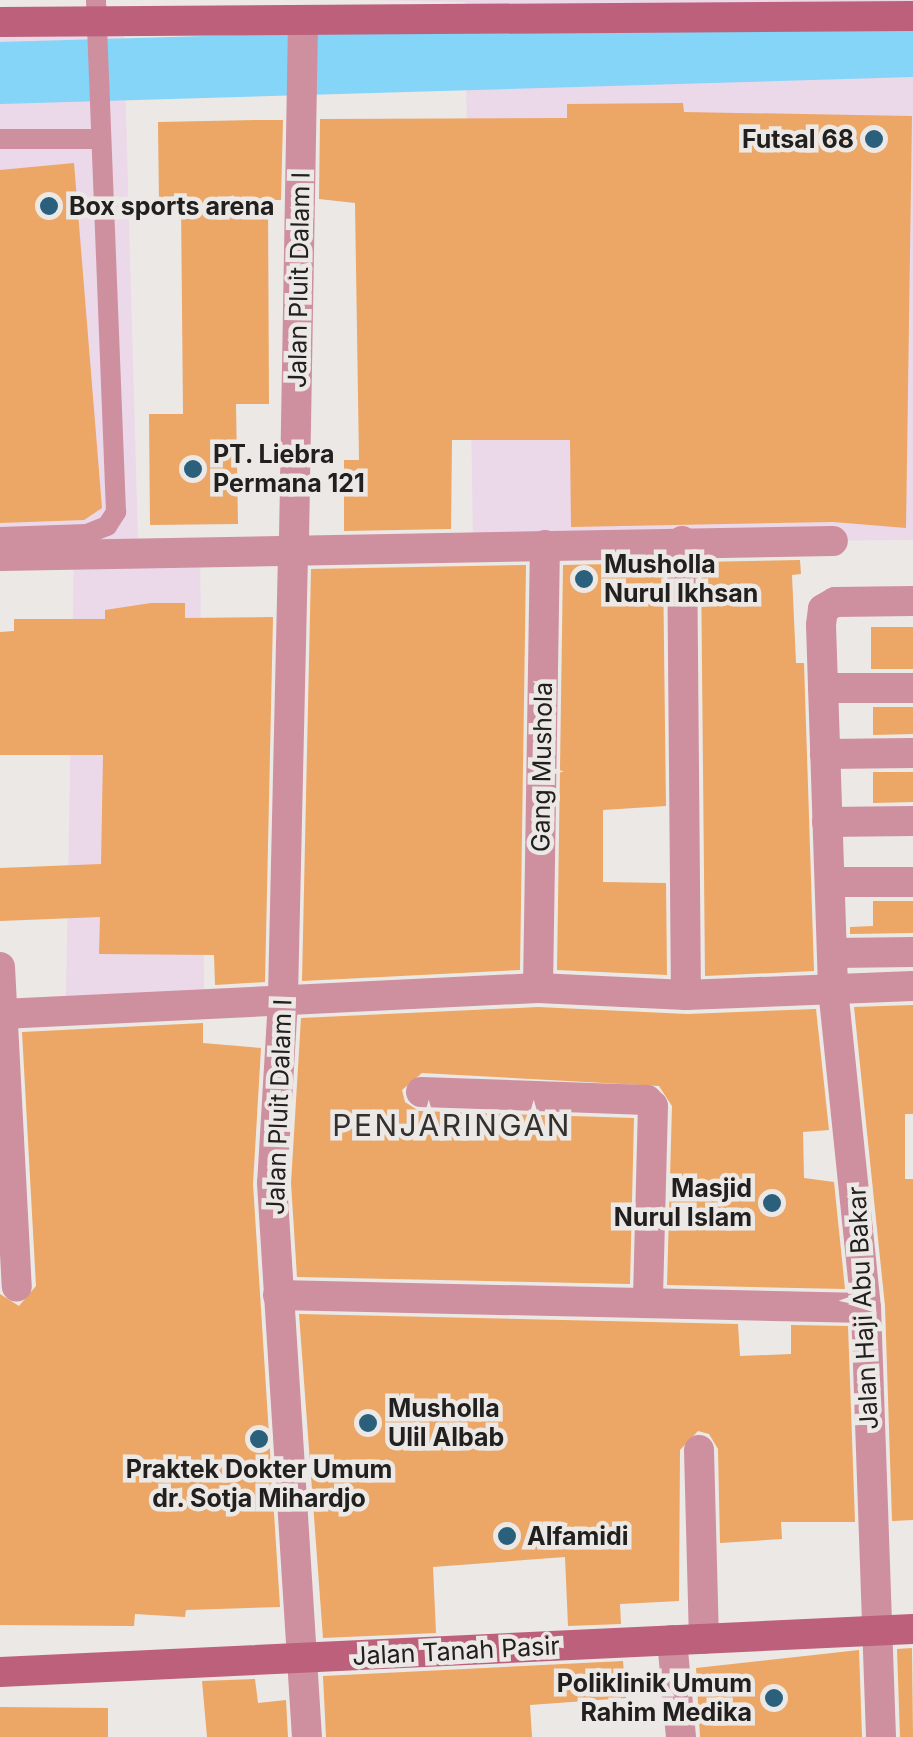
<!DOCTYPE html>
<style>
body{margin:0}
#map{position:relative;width:913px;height:1737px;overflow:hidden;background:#ece8e5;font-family:Inter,sans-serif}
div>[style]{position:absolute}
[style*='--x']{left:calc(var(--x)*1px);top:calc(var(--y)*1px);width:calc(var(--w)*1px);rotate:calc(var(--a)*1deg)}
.industrial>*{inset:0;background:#ebd8e9}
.river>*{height:62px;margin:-31px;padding:0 31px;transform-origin:31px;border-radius:31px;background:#84d5f8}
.building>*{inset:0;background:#eca665}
.lane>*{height:20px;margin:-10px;padding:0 10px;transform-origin:10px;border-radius:10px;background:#ce8f9f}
.street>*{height:30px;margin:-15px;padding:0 15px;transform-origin:15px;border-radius:15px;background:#ce8f9f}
.secondary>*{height:30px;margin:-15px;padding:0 15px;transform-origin:15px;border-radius:15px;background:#bc607b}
.dots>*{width:28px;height:28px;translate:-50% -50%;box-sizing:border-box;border:5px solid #ece8e5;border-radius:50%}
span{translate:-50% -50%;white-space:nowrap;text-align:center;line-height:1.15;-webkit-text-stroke:9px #ece8e5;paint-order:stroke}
.poi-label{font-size:25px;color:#22201f;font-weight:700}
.right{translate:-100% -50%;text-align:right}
.left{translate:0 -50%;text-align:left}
.street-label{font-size:25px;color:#22201f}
.quarter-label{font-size:30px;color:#33302e;letter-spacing:2.5px}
</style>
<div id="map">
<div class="industrial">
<i style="clip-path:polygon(366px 0,913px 0,913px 540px,473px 543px,465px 2px)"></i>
<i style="clip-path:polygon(123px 8px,138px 542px,200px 541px,204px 990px,66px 996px,74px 549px,0 546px,0 10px)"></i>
</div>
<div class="river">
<i style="--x:0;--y:73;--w:913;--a:-1.69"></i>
</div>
<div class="building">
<i style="clip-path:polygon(683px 103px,684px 112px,912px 116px,906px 528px,833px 522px,571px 527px,570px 440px,452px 440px,451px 529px,344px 531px,344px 460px,359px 460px,355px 203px,319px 199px,320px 119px,567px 118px,567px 104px)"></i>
<i style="clip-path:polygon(259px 120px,283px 120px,281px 200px,268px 200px,269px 404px,236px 404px,238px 524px,150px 525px,149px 414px,183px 414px,181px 202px,159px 203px,158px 122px)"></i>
<i style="clip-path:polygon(74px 163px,102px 508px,84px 520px,0 523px,0 170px)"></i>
<i style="clip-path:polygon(800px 560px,801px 574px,792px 575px,796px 663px,804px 663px,814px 971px,705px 976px,701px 562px)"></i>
<i style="clip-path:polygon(663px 563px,666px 806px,603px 810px,603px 882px,666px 883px,667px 975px,557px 970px,563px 565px)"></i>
<i style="clip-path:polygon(526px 565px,520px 970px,302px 981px,311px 569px)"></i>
<i style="clip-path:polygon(151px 603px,185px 603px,185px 618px,273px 617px,265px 982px,215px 985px,214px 955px,99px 954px,100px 917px,0 921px,0 868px,101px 864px,103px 755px,0 755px,0 632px,14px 631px,14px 619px,105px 619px,105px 610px)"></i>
<i style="clip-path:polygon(871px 627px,913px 627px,913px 669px,871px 669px)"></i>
<i style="clip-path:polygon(873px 707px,913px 707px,913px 734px,873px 735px)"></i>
<i style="clip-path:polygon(873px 772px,913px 772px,913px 802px,873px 803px)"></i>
<i style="clip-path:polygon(873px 901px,913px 901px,913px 933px,850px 934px,850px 927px,873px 926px)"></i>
<i style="clip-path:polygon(913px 1005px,913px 1114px,905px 1114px,905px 1179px,913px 1179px,913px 1520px,892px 1521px,885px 1306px,854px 1007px)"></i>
<i style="clip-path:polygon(538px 1007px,687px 1014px,816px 1009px,829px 1130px,803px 1132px,804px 1178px,834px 1182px,845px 1289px,667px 1285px,672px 1106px,659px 1086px,422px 1073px,402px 1090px,405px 1102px,419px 1111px,634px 1118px,630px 1284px,297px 1277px,291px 1183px,301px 1018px)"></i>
<i style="clip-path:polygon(203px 1023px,203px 1043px,261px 1048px,253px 1184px,280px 1607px,186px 1610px,185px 1617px,135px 1614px,134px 1626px,0 1625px,0 1294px,19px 1306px,36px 1286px,22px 1032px)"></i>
<i style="clip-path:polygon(299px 1314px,738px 1324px,740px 1356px,791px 1354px,791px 1325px,848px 1326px,855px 1522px,781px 1522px,782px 1539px,720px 1543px,718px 1449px,709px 1434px,698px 1431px,680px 1450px,679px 1601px,620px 1604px,621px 1624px,568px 1626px,565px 1557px,433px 1567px,436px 1633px,323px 1638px)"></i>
<i style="clip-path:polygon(912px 1648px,913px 1737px,900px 1737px,897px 1649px)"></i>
<i style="clip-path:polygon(859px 1650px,862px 1737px,700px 1737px,696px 1668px)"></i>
<i style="clip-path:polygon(623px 1661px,626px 1698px,530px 1705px,532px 1737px,326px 1737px,323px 1676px)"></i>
<i style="clip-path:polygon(255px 1679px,258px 1703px,286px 1700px,288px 1737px,207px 1737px,202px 1681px)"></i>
<i style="clip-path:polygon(0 1707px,108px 1708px,108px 1737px,0 1737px)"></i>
</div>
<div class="lane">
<i style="--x:0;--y:139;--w:99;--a:0"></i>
<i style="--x:0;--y:537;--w:87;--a:-2"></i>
<i style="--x:87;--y:534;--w:22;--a:-22"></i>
<i style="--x:107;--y:526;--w:17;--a:-57"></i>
<i style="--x:116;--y:512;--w:512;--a:-92.24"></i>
</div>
<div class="street">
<i style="--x:294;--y:539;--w:518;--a:-89"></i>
<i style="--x:682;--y:541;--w:454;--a:89.5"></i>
<i style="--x:293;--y:555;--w:445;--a:91.3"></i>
<i style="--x:283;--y:1000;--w:183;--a:93.4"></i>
<i style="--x:272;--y:1183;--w:555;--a:86.39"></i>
<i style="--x:0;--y:556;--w:833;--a:-1.03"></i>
<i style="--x:823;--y:688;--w:90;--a:0"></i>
<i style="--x:825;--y:754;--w:88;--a:-0.7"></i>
<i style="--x:827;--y:822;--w:86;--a:-0.7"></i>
<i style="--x:830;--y:882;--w:83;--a:0"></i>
<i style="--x:832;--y:953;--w:81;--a:-0.7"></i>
<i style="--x:0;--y:967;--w:320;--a:87"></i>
<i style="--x:538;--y:988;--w:443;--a:-89.1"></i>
<i style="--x:2;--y:1014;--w:537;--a:-2.78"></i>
<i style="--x:538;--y:988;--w:148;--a:2.7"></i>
<i style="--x:686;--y:995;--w:227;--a:-2.3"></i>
<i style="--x:421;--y:1092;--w:226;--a:2"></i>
<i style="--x:647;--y:1100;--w:8;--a:45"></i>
<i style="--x:653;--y:1106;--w:193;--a:91.5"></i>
<i style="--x:278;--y:1295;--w:588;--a:1.27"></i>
<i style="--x:699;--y:1450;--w:189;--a:88.5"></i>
<i style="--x:672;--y:1640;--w:97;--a:84.7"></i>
<i style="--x:881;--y:1737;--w:429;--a:-92"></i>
<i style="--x:866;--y:1308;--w:323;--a:-95.9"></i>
<i style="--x:833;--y:987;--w:362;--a:-91.9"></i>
<i style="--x:821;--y:625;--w:16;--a:-83"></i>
<i style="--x:823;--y:609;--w:14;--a:-30"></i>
<i style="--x:835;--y:602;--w:78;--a:-0.7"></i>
</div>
<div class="secondary">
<i style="--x:0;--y:22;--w:913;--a:-0.38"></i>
<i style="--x:0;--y:1672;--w:914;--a:-2.7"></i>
</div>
<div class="dots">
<i style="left:874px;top:139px;background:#2a607c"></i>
<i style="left:49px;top:206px;background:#2a607c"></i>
<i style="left:193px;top:469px;background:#2a607c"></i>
<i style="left:584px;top:579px;background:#2a607c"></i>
<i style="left:772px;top:1203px;background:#2a607c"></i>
<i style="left:368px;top:1423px;background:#2a607c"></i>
<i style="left:259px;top:1439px;background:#2a607c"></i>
<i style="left:507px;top:1536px;background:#2a607c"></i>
<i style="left:774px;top:1698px;background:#2a607c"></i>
</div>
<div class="poi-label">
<span class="right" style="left:854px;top:139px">Futsal 68</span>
<span class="left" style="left:69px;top:206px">Box sports arena</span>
<span class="left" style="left:213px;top:469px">PT. Liebra<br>Permana 121</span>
<span class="left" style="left:604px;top:579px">Musholla<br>Nurul Ikhsan</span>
<span class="right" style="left:752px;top:1203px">Masjid<br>Nurul Islam</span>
<span class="left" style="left:388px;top:1423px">Musholla<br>Ulil Albab</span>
<span style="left:259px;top:1484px">Praktek Dokter Umum<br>dr. Sotja Mihardjo</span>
<span class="left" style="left:527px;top:1536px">Alfamidi</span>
<span class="right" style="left:752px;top:1698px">Poliklinik Umum<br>Rahim Medika</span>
</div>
<div class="street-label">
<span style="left:299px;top:280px;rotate:-89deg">Jalan Pluit Dalam I</span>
<span style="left:542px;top:767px;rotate:-89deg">Gang Mushola</span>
<span style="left:279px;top:1107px;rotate:-88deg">Jalan Pluit Dalam I</span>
<span style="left:863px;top:1308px;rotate:-93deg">Jalan Haji Abu Bakar</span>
<span style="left:456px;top:1651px;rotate:-3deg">Jalan Tanah Pasir</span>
</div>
<div class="quarter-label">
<span style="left:452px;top:1125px">PENJARINGAN</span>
</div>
</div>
